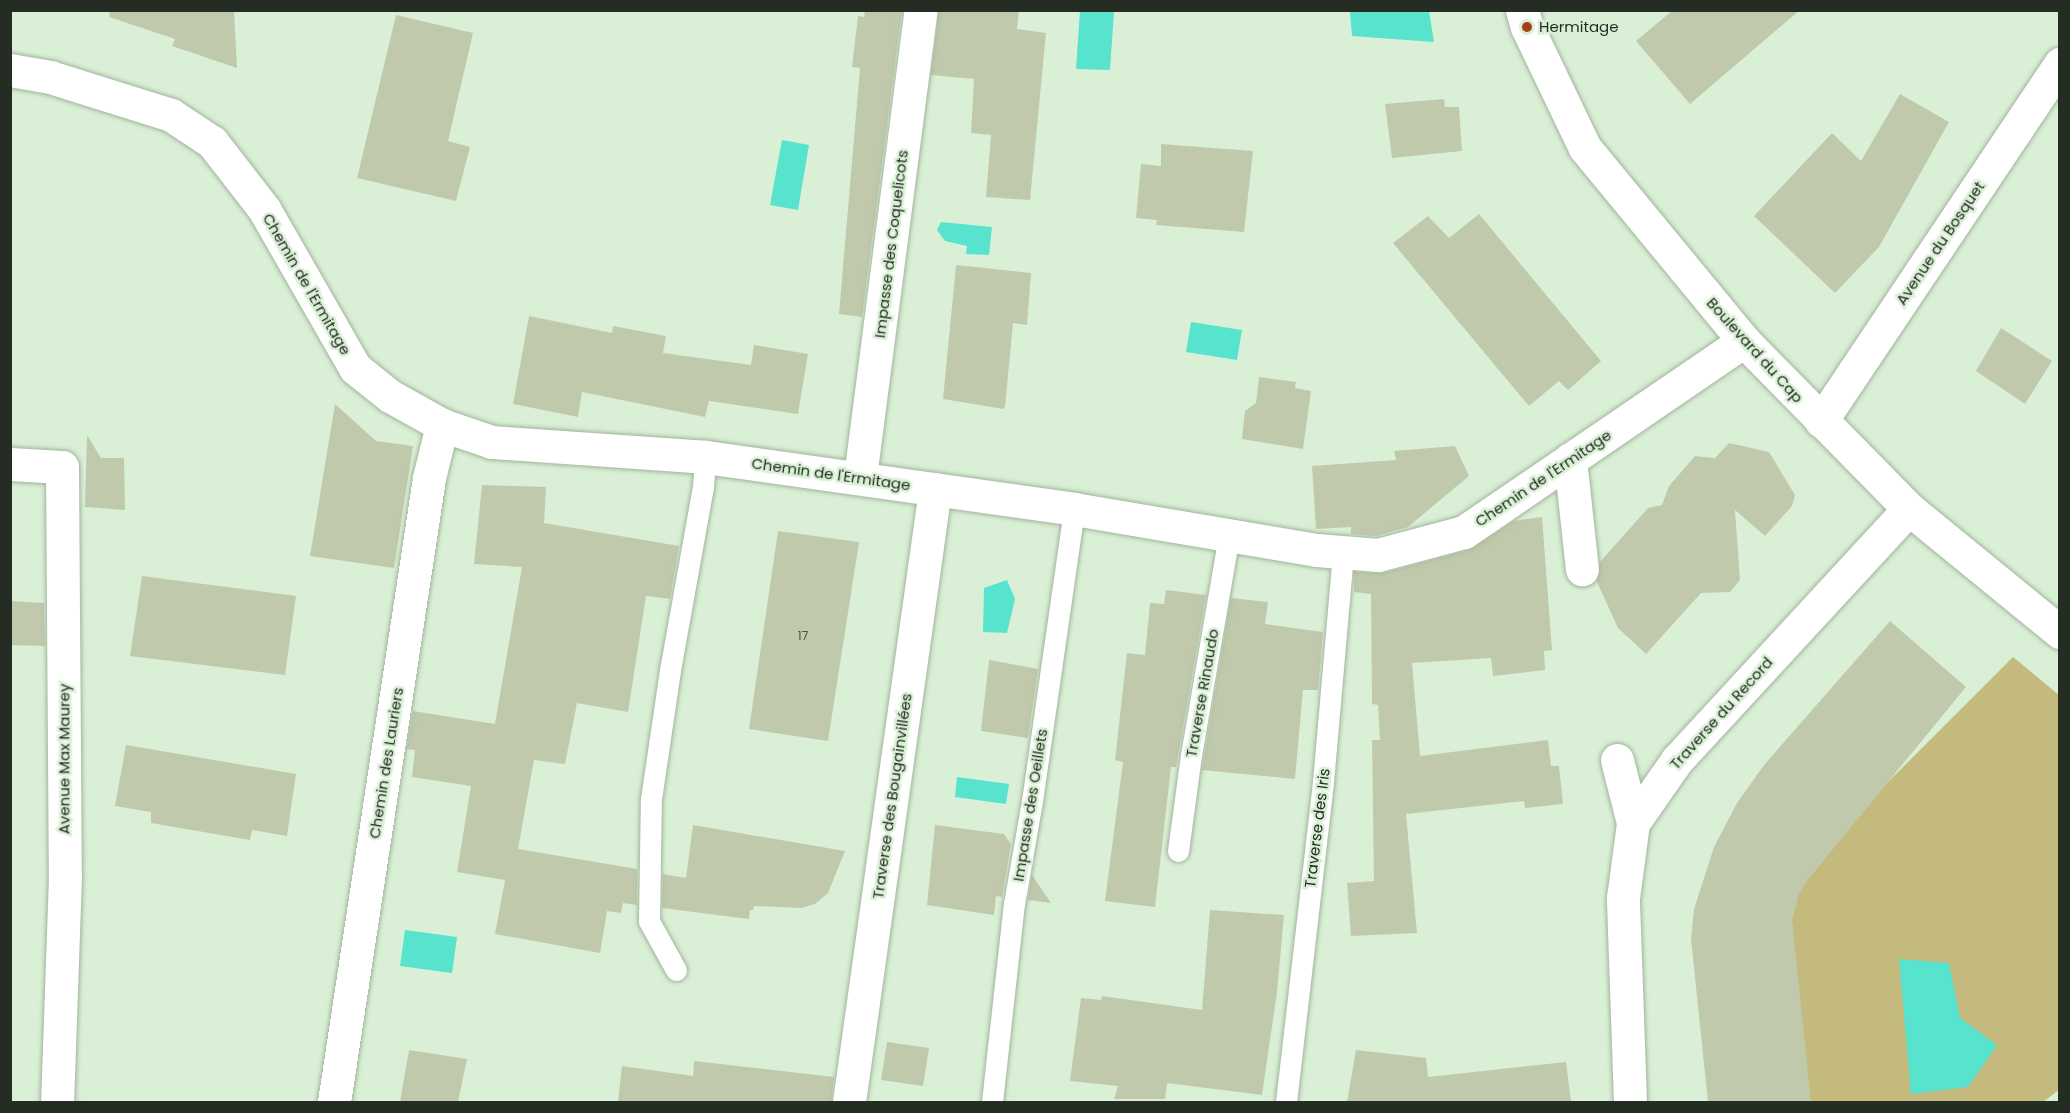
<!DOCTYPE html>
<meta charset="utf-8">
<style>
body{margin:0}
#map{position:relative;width:2070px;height:1113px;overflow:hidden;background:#daf0d6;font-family:Poppins,sans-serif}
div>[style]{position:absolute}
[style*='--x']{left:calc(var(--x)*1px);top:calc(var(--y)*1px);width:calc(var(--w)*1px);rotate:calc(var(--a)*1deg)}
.green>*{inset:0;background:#c4ba7d}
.water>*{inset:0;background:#57e3cd}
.building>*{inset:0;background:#c1c9ac}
.roads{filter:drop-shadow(0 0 2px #a1b59d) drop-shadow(0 0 2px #a1b59d)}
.lane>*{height:21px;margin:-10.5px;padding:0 10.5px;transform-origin:10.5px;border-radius:10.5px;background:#fff}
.street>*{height:33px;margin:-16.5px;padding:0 16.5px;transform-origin:16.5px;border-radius:16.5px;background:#fff}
.secondary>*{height:33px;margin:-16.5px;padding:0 16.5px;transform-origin:16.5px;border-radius:16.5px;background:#fff}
.dots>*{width:16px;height:16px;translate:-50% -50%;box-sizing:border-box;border:3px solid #daf0d6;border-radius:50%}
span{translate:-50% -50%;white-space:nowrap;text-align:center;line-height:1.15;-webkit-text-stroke:5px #daf0d6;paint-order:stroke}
.number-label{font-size:12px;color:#4b5345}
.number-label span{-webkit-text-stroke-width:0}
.poi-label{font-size:15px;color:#242c23}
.left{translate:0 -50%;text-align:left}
.street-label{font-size:15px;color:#242c23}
.frame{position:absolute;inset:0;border:12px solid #242c23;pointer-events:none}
</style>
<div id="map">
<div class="green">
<i style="clip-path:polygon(2013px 657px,2059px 695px,2060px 1089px,2043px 1102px,1809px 1102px,1790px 903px,1849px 821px)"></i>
</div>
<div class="water">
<i style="clip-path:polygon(1080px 11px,1114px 11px,1110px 70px,1076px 69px)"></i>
<i style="clip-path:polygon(1350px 11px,1429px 11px,1434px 42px,1352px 36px)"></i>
<i style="clip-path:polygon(782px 140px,809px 145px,798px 210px,770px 205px)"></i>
<i style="clip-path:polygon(941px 222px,992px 227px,989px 255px,966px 254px,967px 246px,945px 241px,937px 230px)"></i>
<i style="clip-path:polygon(1191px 322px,1242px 330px,1237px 360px,1186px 352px)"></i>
<i style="clip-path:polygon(1007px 580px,1015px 599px,1007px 633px,983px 632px,984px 588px)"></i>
<i style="clip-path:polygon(957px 777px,1009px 784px,1006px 804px,955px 797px)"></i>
<i style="clip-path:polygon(405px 930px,457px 937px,452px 973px,400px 966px)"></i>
<i style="clip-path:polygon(1899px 959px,1949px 963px,1960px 1018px,1997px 1045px,1968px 1087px,1911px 1094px)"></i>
</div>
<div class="building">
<i style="clip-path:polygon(110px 10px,234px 10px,237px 68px,172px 46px,175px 39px,109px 17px)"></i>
<i style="clip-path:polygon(865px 10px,902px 10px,862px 317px,839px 314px,860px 68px,852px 67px,858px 16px,864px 17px)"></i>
<i style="clip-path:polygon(939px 10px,1019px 10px,1017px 29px,1046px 33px,1030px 200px,986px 197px,991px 135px,971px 133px,974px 79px,931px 75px)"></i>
<i style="clip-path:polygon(1673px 10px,1800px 10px,1690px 104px,1636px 41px)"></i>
<i style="clip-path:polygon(396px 15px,473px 33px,448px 141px,470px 147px,456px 201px,357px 178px)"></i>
<i style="clip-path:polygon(1900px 94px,1949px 122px,1879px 247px,1835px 293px,1754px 216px,1832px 133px,1861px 161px)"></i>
<i style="clip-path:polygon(1444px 99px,1445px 107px,1459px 107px,1462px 151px,1392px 158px,1385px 104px)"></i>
<i style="clip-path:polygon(1161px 144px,1253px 151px,1244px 232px,1156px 225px,1157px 220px,1136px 218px,1141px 164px,1161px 166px)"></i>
<i style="clip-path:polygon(1479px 214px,1601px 361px,1568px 390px,1559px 381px,1529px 406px,1393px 243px,1428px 216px,1449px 238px)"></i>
<i style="clip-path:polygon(956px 265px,1031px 273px,1027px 325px,1013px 323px,1005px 407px,1003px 409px,943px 399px)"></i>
<i style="clip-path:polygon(529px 316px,612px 333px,613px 326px,666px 336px,663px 353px,751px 365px,754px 345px,808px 354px,798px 414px,709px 401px,705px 417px,582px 392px,578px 417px,513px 404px)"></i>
<i style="clip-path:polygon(2001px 328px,2052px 361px,2025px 404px,1976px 371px)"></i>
<i style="clip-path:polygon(1259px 377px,1296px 382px,1295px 388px,1311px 391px,1303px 449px,1242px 439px,1245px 411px,1256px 403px)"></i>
<i style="clip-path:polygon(335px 404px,376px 441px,413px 446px,394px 568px,310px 556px)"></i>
<i style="clip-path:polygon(87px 435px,101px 458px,124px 458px,125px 510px,85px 507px)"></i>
<i style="clip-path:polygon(1729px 443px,1769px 452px,1795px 495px,1792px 506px,1765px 536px,1735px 510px,1740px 580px,1730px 592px,1701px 593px,1646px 654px,1618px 628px,1596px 580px,1600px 562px,1648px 508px,1662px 505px,1669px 486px,1695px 456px,1715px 458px)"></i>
<i style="clip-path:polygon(1455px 446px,1469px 476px,1408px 527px,1376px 536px,1351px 534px,1351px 527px,1316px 529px,1312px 466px,1396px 460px,1394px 451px)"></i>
<i style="clip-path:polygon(482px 485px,546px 487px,544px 523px,679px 546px,670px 599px,646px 596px,628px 712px,577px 703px,565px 764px,534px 760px,518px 849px,637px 869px,637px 905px,623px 903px,621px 913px,607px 911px,600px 953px,495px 934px,505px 880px,457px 872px,471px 786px,412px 777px,415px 750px,407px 749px,413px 711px,495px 724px,522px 567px,474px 564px)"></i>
<i style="clip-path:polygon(1542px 517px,1552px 650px,1544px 651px,1545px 670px,1493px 676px,1491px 658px,1412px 663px,1420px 756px,1548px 740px,1551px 766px,1559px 766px,1563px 804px,1525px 808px,1524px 801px,1406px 814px,1417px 933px,1351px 936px,1347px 883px,1374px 881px,1372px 740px,1380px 740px,1378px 705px,1372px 704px,1371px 594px,1354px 592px,1354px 572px,1383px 573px,1469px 550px,1514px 521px)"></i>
<i style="clip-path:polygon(778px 531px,859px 542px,828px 741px,749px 729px)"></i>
<i style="clip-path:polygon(142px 576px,296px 596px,285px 675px,130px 656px)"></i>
<i style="clip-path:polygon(1166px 590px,1206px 595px,1176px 767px,1171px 767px,1155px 907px,1105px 901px,1123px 762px,1115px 760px,1127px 653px,1145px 655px,1150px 603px,1164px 604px)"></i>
<i style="clip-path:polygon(1231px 598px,1268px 602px,1265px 624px,1323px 632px,1318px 690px,1303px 690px,1295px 779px,1202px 770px)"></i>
<i style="clip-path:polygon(10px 601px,44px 603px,45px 646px,10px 645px)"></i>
<i style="clip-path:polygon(1890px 621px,1966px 687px,1806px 882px,1799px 894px,1792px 920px,1811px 1102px,1708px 1102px,1691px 939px,1694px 909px,1714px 847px,1737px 803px,1764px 765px)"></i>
<i style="clip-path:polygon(989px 660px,1038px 669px,1028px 738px,981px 731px)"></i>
<i style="clip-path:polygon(126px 745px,296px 774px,287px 836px,252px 830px,250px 840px,151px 823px,151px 812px,115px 806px)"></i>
<i style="clip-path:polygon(693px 825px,845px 851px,828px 893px,815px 904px,801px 908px,754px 906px,753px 910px,750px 910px,749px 919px,662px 908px,663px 874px,686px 878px)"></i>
<i style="clip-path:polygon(935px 825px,1004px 834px,1011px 844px,1002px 897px,996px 896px,994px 915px,927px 905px)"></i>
<i style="clip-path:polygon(1032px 875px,1051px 903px,1028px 900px)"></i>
<i style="clip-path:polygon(1210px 910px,1284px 915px,1277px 992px,1262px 1095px,1167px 1083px,1165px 1099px,1114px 1099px,1118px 1086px,1070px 1081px,1081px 998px,1101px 1000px,1102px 996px,1202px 1010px)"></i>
<i style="clip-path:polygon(887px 1042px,929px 1048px,923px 1086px,881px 1080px)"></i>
<i style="clip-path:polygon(409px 1050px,467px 1059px,458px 1102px,400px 1102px)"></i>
<i style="clip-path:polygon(1356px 1050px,1426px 1058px,1428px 1077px,1566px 1062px,1571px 1102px,1347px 1102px)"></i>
<i style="clip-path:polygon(694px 1061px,834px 1077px,831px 1102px,618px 1102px,622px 1066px,693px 1076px)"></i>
</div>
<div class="roads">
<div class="lane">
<i style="--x:1178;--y:851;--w:97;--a:-82.3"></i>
<i style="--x:1191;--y:755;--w:223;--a:-80.2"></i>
<i style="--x:676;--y:970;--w:56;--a:-118.9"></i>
<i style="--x:649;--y:921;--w:122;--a:-89.1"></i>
<i style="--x:651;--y:799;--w:130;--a:-81.6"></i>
<i style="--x:670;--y:670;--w:186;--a:-79.8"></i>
<i style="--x:703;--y:487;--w:30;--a:-86"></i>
<i style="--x:992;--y:1102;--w:199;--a:-83.7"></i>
<i style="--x:1014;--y:904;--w:105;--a:-80.1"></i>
<i style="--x:1032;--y:801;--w:295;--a:-81.8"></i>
<i style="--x:1286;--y:1102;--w:322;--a:-83.4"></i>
<i style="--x:1323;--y:782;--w:230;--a:-85"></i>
</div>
<div class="street">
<i style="--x:10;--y:70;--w:41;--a:9.9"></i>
<i style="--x:50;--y:77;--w:127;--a:17.4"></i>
<i style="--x:171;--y:115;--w:49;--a:33.4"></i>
<i style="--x:212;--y:142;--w:85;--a:52.2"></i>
<i style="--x:264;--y:209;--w:183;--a:60.2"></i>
<i style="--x:355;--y:368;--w:45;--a:38.7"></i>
<i style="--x:390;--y:396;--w:60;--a:29.1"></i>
<i style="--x:442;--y:425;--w:53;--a:18.8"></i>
<i style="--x:492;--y:442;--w:214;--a:4"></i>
<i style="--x:705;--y:457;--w:373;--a:8"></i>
<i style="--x:1074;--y:509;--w:246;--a:9.6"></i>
<i style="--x:1317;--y:550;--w:61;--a:4.7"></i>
<i style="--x:1378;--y:555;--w:89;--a:-15"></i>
<i style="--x:1464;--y:532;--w:339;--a:-34.3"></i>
<i style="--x:1821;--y:421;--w:430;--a:-56.2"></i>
<i style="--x:1570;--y:459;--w:111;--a:83.8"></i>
<i style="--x:10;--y:464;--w:52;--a:3.3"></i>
<i style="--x:62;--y:467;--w:409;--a:89.6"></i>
<i style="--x:65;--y:876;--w:226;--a:92"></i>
<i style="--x:860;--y:477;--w:471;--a:-82.6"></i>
<i style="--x:1617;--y:760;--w:65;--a:75.7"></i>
<i style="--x:334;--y:1102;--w:631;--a:-81.34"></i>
<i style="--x:429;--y:478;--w:55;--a:-76.2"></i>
<i style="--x:849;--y:1102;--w:619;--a:-82.01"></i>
<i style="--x:1630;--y:1102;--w:204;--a:-92"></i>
<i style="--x:1623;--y:898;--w:76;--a:-82.4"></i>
<i style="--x:1633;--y:823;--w:77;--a:-55.1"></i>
<i style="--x:1677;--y:760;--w:342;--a:-47.3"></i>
</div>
<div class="secondary">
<i style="--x:1522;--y:10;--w:18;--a:74"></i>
<i style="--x:1527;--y:27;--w:134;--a:64.4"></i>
<i style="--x:1585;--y:148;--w:250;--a:50.5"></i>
<i style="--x:1744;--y:341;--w:235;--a:45.5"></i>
<i style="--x:1909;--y:509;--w:195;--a:39.2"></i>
</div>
</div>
<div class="dots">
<i style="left:1527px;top:27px;background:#a53e19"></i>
</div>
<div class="number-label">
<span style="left:803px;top:636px">17</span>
</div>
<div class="poi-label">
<span class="left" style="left:1539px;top:27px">Hermitage</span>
</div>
<div class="street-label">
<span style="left:1940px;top:243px;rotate:-56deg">Avenue du Bosquet</span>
<span style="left:891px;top:244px;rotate:-83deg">Impasse des Coquelicots</span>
<span style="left:307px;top:284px;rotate:60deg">Chemin de l'Ermitage</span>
<span style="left:1755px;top:350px;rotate:48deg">Boulevard du Cap</span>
<span style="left:831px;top:474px;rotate:8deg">Chemin de l'Ermitage</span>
<span style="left:1543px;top:478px;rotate:-34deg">Chemin de l'Ermitage</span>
<span style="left:1202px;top:693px;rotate:-80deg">Traverse Rinaudo</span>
<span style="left:1721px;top:713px;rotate:-48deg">Traverse du Record</span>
<span style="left:64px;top:759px;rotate:-90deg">Avenue Max Maurey</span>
<span style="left:386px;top:763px;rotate:-81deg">Chemin des Lauriers</span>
<span style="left:892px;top:796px;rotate:-82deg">Traverse des Bougainvillées</span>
<span style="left:1030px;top:805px;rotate:-81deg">Impasse des Oeillets</span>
<span style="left:1317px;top:828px;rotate:-83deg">Traverse des Iris</span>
</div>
<div class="frame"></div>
</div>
